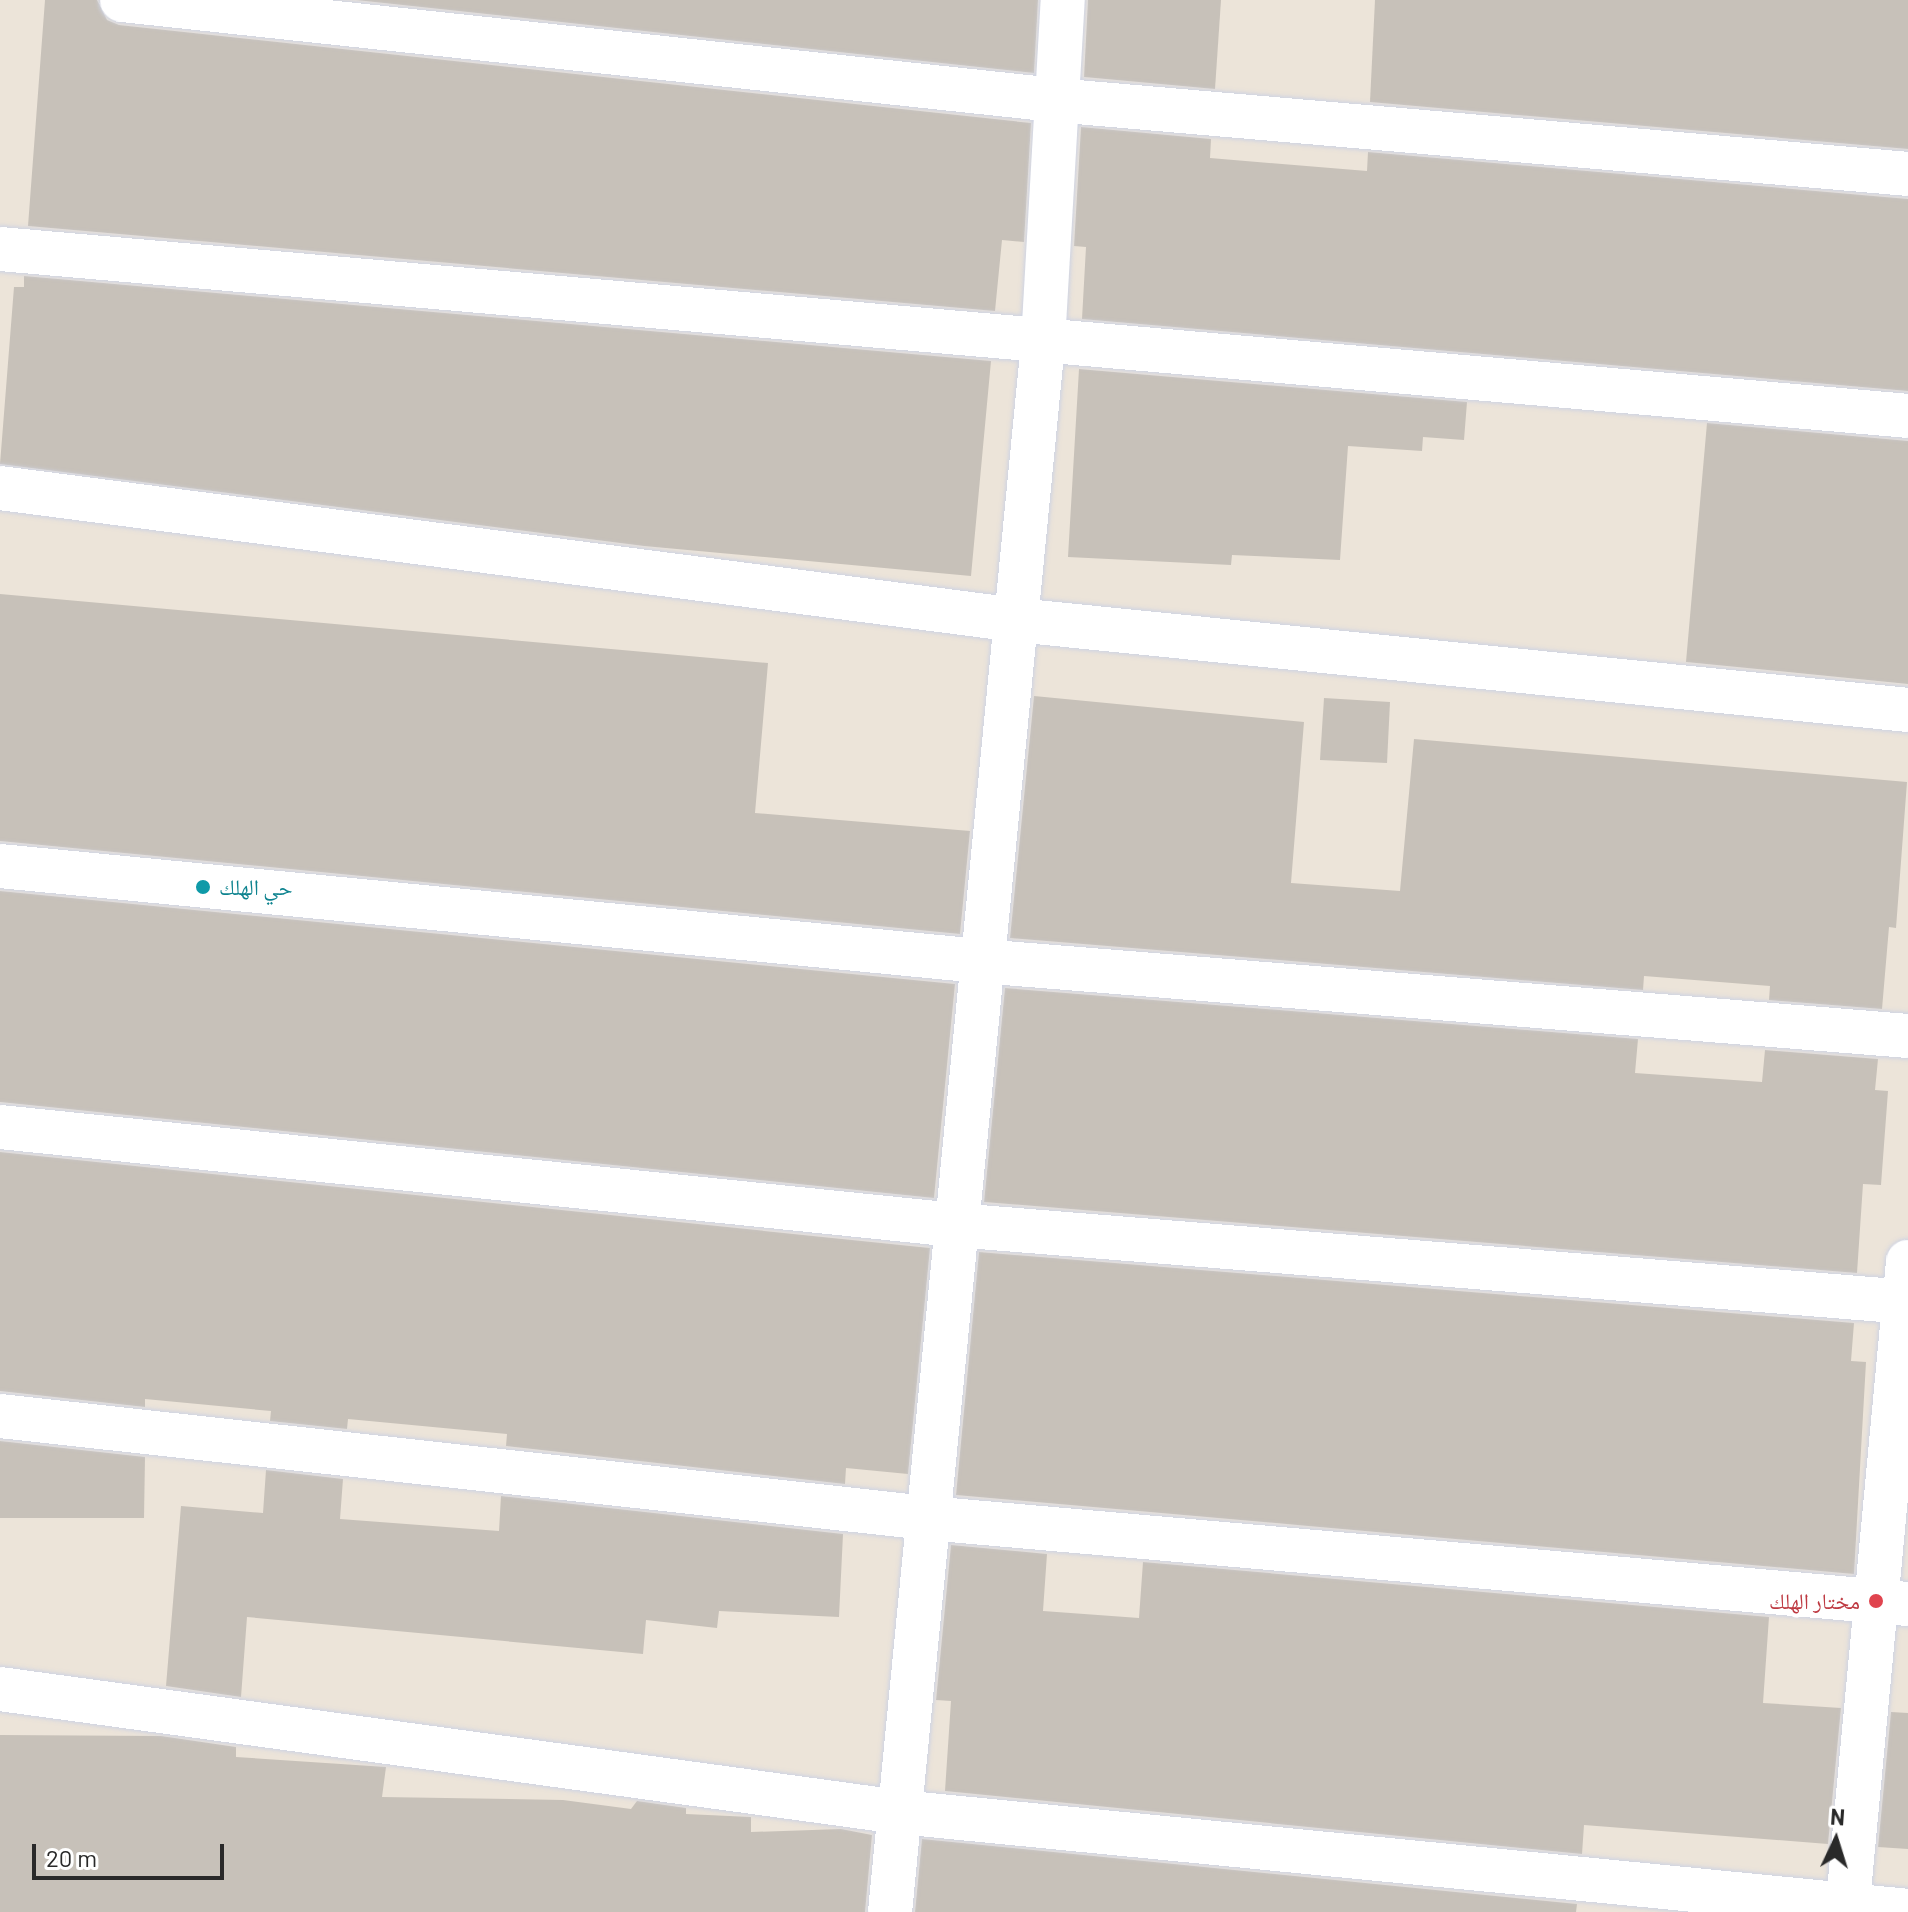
<!DOCTYPE html>
<meta charset="utf-8">
<style>
body{margin:0}
#map{position:relative;width:1908px;height:1912px;overflow:hidden;background:#ece4d9;font-family:Barlow,"Noto Naskh Arabic",sans-serif}
div>[style]{position:absolute}
[style*='--x']{left:calc(var(--x)*1px);top:calc(var(--y)*1px);width:calc(var(--w)*1px);rotate:calc(var(--a)*1deg)}
.building>*{inset:0;background:#c7c1b9}
.roads{filter:drop-shadow(0 0 2px #ced3e3) drop-shadow(0 0 2px #ced3e3)}
.minor>*{height:44px;margin:-22px;padding:0 22px;transform-origin:22px;border-radius:22px;background:#fff}
.tertiary>*{height:44px;margin:-22px;padding:0 22px;transform-origin:22px;border-radius:22px;background:#fff}
.dots>*{width:22px;height:22px;translate:-50% -50%;box-sizing:border-box;border:4px solid #fff;border-radius:50%}
span{translate:-50% -50%;white-space:nowrap;text-align:center;line-height:1.15;-webkit-text-stroke:8px #fff;paint-order:stroke}
.culture-label{font-size:22px;color:#0d838f}
.left{translate:0 -50%;text-align:left}
.health-label{font-size:22px;color:#be3a42}
.right{translate:-100% -50%;text-align:right}
.north{position:absolute;left:1796px;top:1800px;width:80px;height:80px;-webkit-text-stroke:6px #fff;paint-order:stroke;rotate:4deg;font-size:22px;font-weight:700;line-height:32px;text-align:center;color:#292929}
.north::after{content:'';display:block;margin:auto;width:28px;height:36px;background:#292929;clip-path:polygon(50% 0,100% 100%,50% 72%,0 100%)}
.scale{position:absolute;left:32px;top:1844px;width:192px;height:36px;box-sizing:border-box;border:4px solid #292929;border-top:0;padding-left:10px;font-size:24px;line-height:28px;white-space:nowrap;color:#292929;-webkit-text-stroke:6px #fff;paint-order:stroke}
</style>
<div id="map">
<div class="building">
<i style="clip-path:polygon(45px 0,97px 0,107px 20px,119px 25px,1031px 123px,1024px 242px,1002px 240px,995px 311px,28px 226px)"></i>
<i style="clip-path:polygon(356px 0,1038px 0,1034px 73px)"></i>
<i style="clip-path:polygon(1088px 0,1221px 0,1215px 89px,1084px 77px)"></i>
<i style="clip-path:polygon(1375px 0,1908px 0,1908px 149px,1370px 102px)"></i>
<i style="clip-path:polygon(1081px 127px,1211px 139px,1210px 158px,1367px 171px,1368px 152px,1908px 199px,1908px 391px,1082px 319px,1086px 247px,1074px 246px)"></i>
<i style="clip-path:polygon(24px 276px,991px 361px,971px 576px,644px 546px,0 464px,14px 287px,24px 287px)"></i>
<i style="clip-path:polygon(1079px 369px,1467px 402px,1464px 440px,1423px 437px,1422px 451px,1348px 446px,1340px 560px,1232px 555px,1231px 565px,1068px 557px)"></i>
<i style="clip-path:polygon(1707px 423px,1908px 441px,1908px 684px,1686px 662px)"></i>
<i style="clip-path:polygon(0 594px,768px 663px,755px 813px,970px 831px,960px 934px,0 841px)"></i>
<i style="clip-path:polygon(1034px 696px,1304px 722px,1291px 883px,1400px 891px,1414px 739px,1907px 782px,1896px 928px,1889px 927px,1882px 1009px,1769px 1000px,1770px 986px,1644px 976px,1643px 990px,1010px 938px)"></i>
<i style="clip-path:polygon(1324px 698px,1390px 702px,1387px 763px,1320px 760px)"></i>
<i style="clip-path:polygon(0 891px,955px 984px,934px 1198px,0 1102px)"></i>
<i style="clip-path:polygon(1005px 988px,1638px 1039px,1635px 1073px,1762px 1082px,1765px 1050px,1878px 1059px,1875px 1090px,1888px 1091px,1881px 1185px,1863px 1184px,1857px 1273px,984px 1202px)"></i>
<i style="clip-path:polygon(0 1152px,930px 1248px,908px 1474px,846px 1468px,845px 1484px,506px 1446px,507px 1434px,348px 1419px,347px 1429px,270px 1421px,271px 1411px,145px 1399px,145px 1407px,0 1391px)"></i>
<i style="clip-path:polygon(979px 1252px,1854px 1323px,1851px 1361px,1866px 1362px,1854px 1574px,956px 1495px)"></i>
<i style="clip-path:polygon(0 1441px,145px 1457px,144px 1518px,0 1518px)"></i>
<i style="clip-path:polygon(266px 1470px,343px 1479px,340px 1519px,499px 1531px,501px 1496px,843px 1534px,839px 1617px,719px 1611px,717px 1628px,646px 1620px,643px 1654px,247px 1617px,241px 1697px,166px 1686px,181px 1506px,263px 1513px)"></i>
<i style="clip-path:polygon(951px 1545px,1047px 1554px,1043px 1611px,1139px 1618px,1143px 1562px,1769px 1617px,1763px 1703px,1841px 1708px,1828px 1844px,1584px 1825px,1582px 1854px,945px 1791px,951px 1701px,936px 1700px)"></i>
<i style="clip-path:polygon(1891px 1712px,1908px 1713px,1908px 1849px,1878px 1847px)"></i>
<i style="clip-path:polygon(0 1735px,161px 1736px,236px 1747px,236px 1757px,386px 1767px,382px 1797px,563px 1800px,631px 1809px,637px 1801px,686px 1808px,686px 1814px,751px 1817px,751px 1832px,841px 1829px,872px 1835px,865px 1912px,0 1912px)"></i>
<i style="clip-path:polygon(922px 1839px,1577px 1904px,1576px 1912px,915px 1912px)"></i>
</div>
<div class="roads">
<div class="minor">
<i style="--x:122;--y:0;--w:937;--a:6.12"></i>
<i style="--x:1054;--y:100;--w:857;--a:4.95"></i>
<i style="--x:0;--y:249;--w:1915;--a:5"></i>
<i style="--x:0;--y:866;--w:985;--a:5.54"></i>
<i style="--x:980;--y:961;--w:931;--a:4.62"></i>
<i style="--x:0;--y:1127;--w:960;--a:5.86"></i>
<i style="--x:955;--y:1225;--w:956;--a:4.62"></i>
<i style="--x:0;--y:1416;--w:933;--a:6.28"></i>
<i style="--x:927;--y:1518;--w:985;--a:5.01"></i>
<i style="--x:0;--y:1689;--w:907;--a:7.79"></i>
<i style="--x:899;--y:1812;--w:1014;--a:5.6"></i>
<i style="--x:890;--y:1912;--w:1577;--a:-84.43"></i>
<i style="--x:1043;--y:342;--w:343;--a:-86.7"></i>
<i style="--x:1847;--y:1912;--w:653;--a:-84.64"></i>
</div>
<div class="tertiary">
<i style="--x:0;--y:488;--w:1025;--a:7.4"></i>
<i style="--x:1016;--y:620;--w:897;--a:5.76"></i>
</div>
</div>
<div class="dots">
<i style="left:203px;top:887px;background:#0f9aa8"></i>
<i style="left:1876px;top:1601px;background:#e0444e"></i>
</div>
<div class="culture-label">
<span class="left" style="left:219px;top:887px">حي الهلك</span>
</div>
<div class="health-label">
<span class="right" style="left:1860px;top:1601px">مختار الهلك</span>
</div>
<div class="north">N</div>
<div class="scale">20 m</div>
</div>
